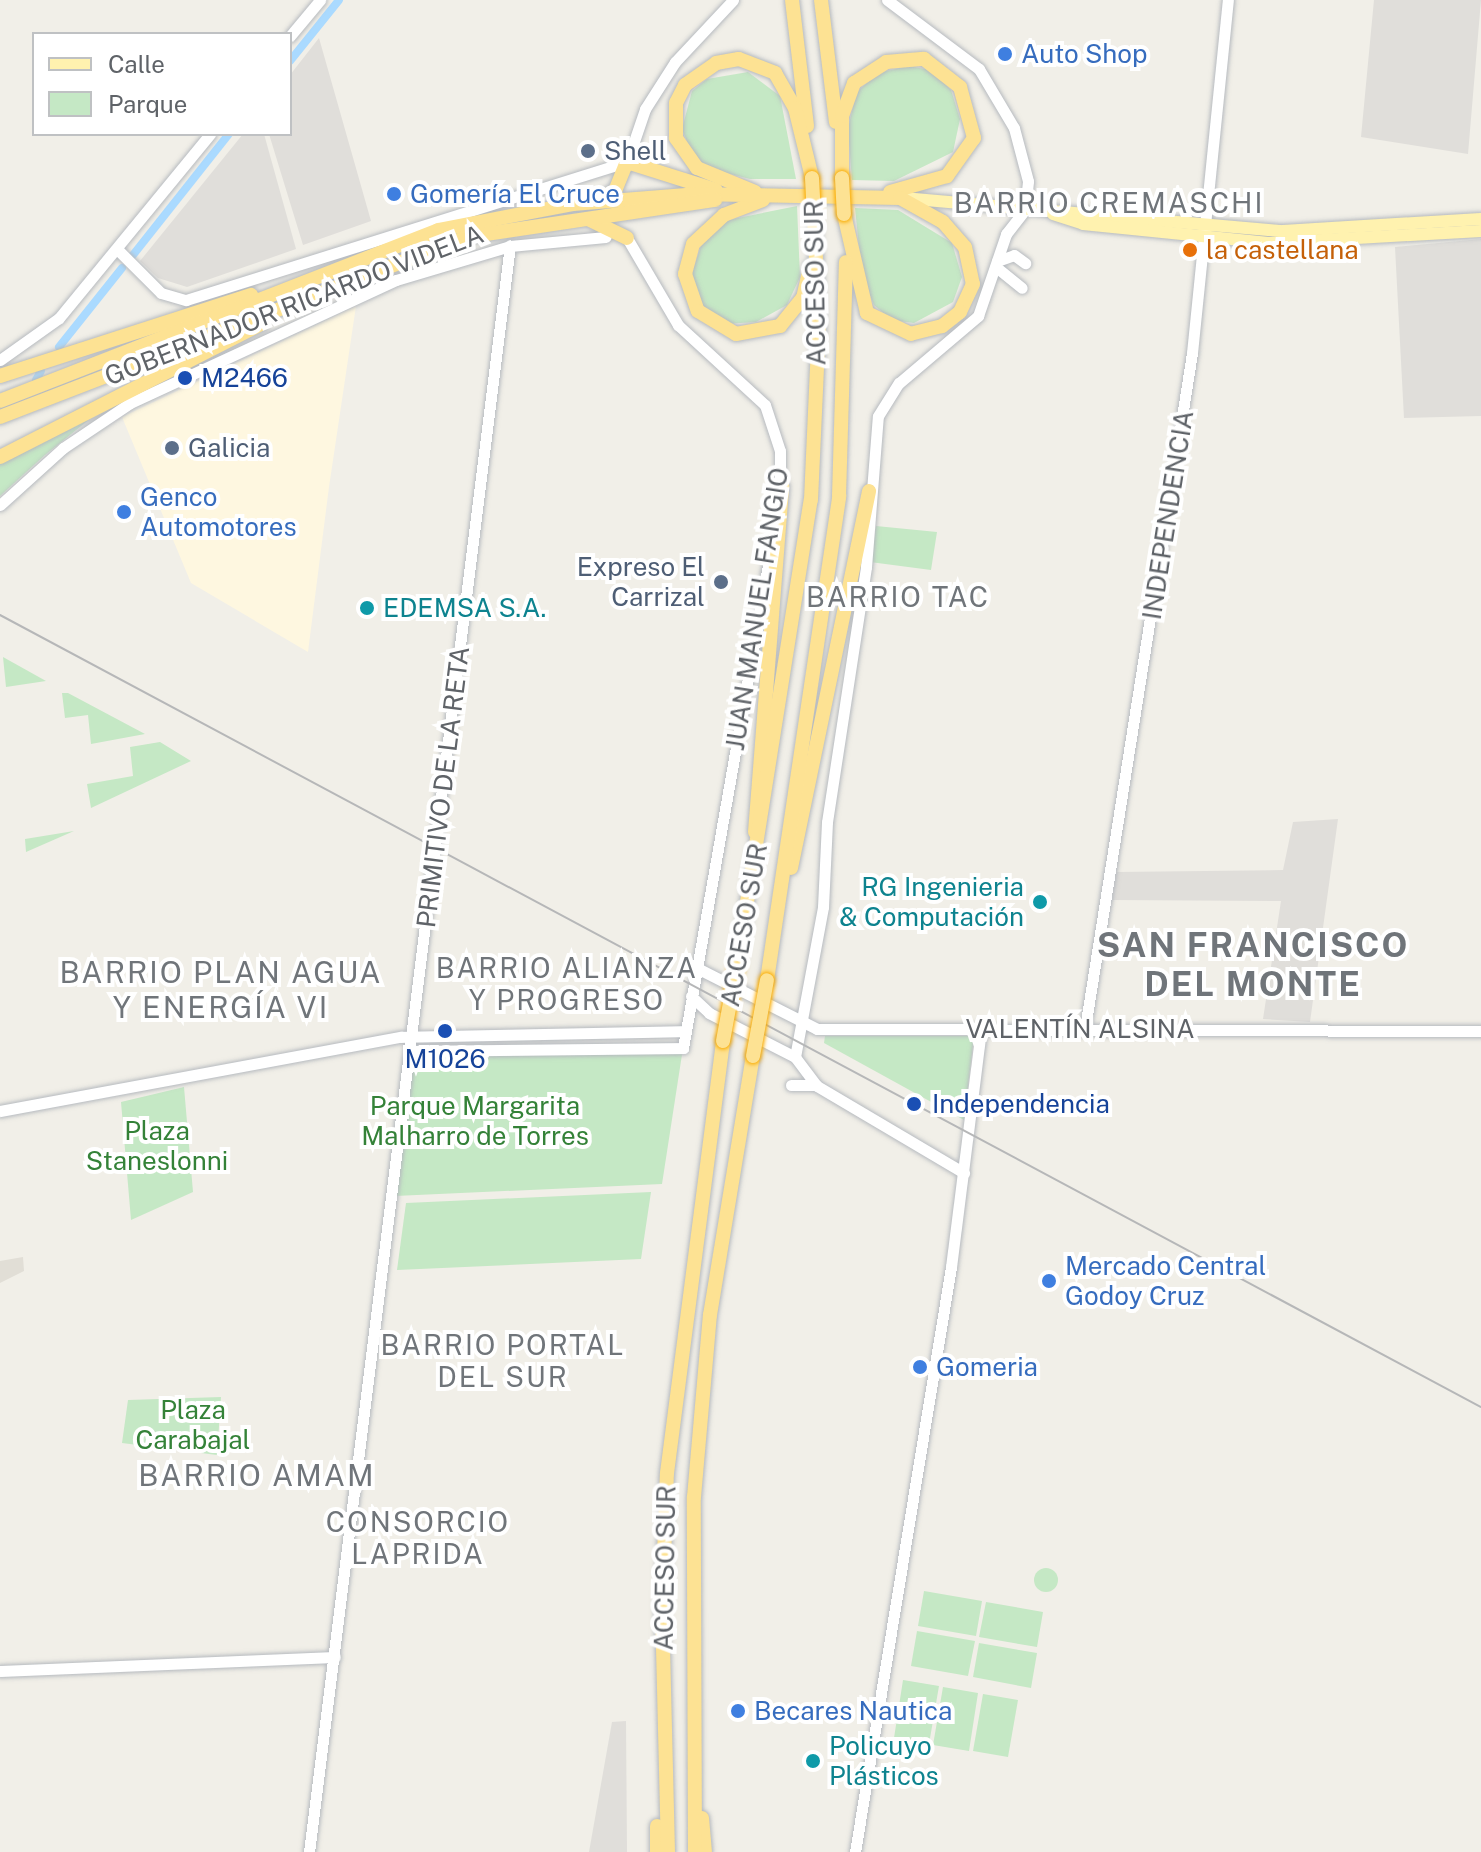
<!DOCTYPE html>
<meta charset="utf-8">
<style>
body{margin:0}
#map{position:relative;width:1481px;height:1852px;overflow:hidden;background:#f1efe8;font-family:"Public Sans",sans-serif}
div>[style]{position:absolute}
[style*='--x']{left:calc(var(--x)*1px);top:calc(var(--y)*1px);width:calc(var(--w)*1px);rotate:calc(var(--a)*1deg)}
.commercial>*{inset:0;background:#fef7e0}
.industrial>*{inset:0;background:#e0deda}
.education>*{inset:0;background:#e1ded6}
.green>*{inset:0;background:#c5e8c5}
.round{border-radius:50%}
.canal>*{height:8px;margin:-4px;padding:0 4px;transform-origin:4px;border-radius:4px;background:#aadaff}
.roads{filter:drop-shadow(0 0 2px #b6babf) drop-shadow(0 0 2px #b6babf)}
.secondary>*{height:11px;margin:-5.5px;padding:0 5.5px;transform-origin:5.5px;border-radius:5.5px;background:#fff}
.primary>*{height:12px;margin:-6px;padding:0 6px;transform-origin:6px;border-radius:6px;background:#fff2af}
.highway>*{height:14px;margin:-7px;padding:0 7px;transform-origin:7px;border-radius:7px;background:#fde293}
.tram>*{height:2px;margin:-1px;padding:0 1px;transform-origin:1px;border-radius:1px;background:#b6b7b8}
.bridges{filter:drop-shadow(0 0 2px #f9ab00) drop-shadow(0 0 2px #f9ab00)}
.highway-bridge>*{height:14px;margin:-7px;padding:0 7px;transform-origin:7px;border-radius:7px;background:#fde293}
.dots>*{width:22px;height:22px;translate:-50% -50%;box-sizing:border-box;border:4px solid #fff;border-radius:50%}
span{translate:-50% -50%;white-space:nowrap;text-align:center;line-height:1.15;-webkit-text-stroke:8px #fff;paint-order:stroke}
.shop-label{font-size:26px;color:#366cbe}
.left{translate:0 -50%;text-align:left}
.service-label{font-size:26px;color:#4e5e75}
.right{translate:-100% -50%;text-align:right}
.food-label{font-size:26px;color:#c56008}
.street-label{font-size:26px;color:#5f6368}
.transit-label{font-size:26px;color:#164399}
.culture-label{font-size:26px;color:#0d838f}
.park-label{font-size:26px;color:#348238}
.neighbourhood-label{font-size:28px;color:#70757a;letter-spacing:2px}
.quarter-label{font-size:30px;color:#70757a;letter-spacing:2px}
.district-label{font-size:34px;color:#70757a;font-weight:700;letter-spacing:2px}
.legend{position:absolute;left:32px;top:32px;width:260px;height:104px;box-sizing:border-box;background:#fff;border:2px solid #bfc1c3;margin:0;padding:10px 14px;list-style:none;font-size:24px;color:#5f6368}
.legend li{display:flex;align-items:center;gap:16px;height:40px}
.legend b{width:40px;border:2px solid #bfc1c3}
</style>
<div id="map">
<div class="commercial">
<i style="clip-path:polygon(356px 306px,329px 487px,308px 652px,191px 583px,122px 417px)"></i>
</div>
<div class="industrial">
<i style="clip-path:polygon(1374px 0,1481px 0,1468px 154px,1361px 137px)"></i>
<i style="clip-path:polygon(319px 38px,371px 221px,303px 245px,269px 134px,290px 134px,290px 75px)"></i>
<i style="clip-path:polygon(243px 134px,264px 134px,296px 249px,187px 287px,158px 278px,140px 261px)"></i>
<i style="clip-path:polygon(1481px 239px,1481px 416px,1404px 418px,1395px 247px)"></i>
<i style="clip-path:polygon(1338px 819px,1310px 1022px,1263px 1019px,1281px 901px,1112px 900px,1116px 872px,1283px 870px,1293px 822px)"></i>
<i style="clip-path:polygon(626px 1721px,627px 1852px,589px 1852px,612px 1722px)"></i>
</div>
<div class="education">
<i style="clip-path:polygon(23px 1257px,24px 1271px,0 1283px,0 1261px)"></i>
</div>
<div class="green">
<i style="clip-path:polygon(908px 66px,931px 70px,951px 90px,960px 119px,953px 152px,894px 181px,852px 180px,848px 129px,856px 93px,878px 73px)"></i>
<i style="clip-path:polygon(748px 72px,780px 96px,796px 179px,750px 179px,707px 168px,691px 151px,682px 129px,692px 91px,707px 79px)"></i>
<i style="clip-path:polygon(797px 206px,800px 277px,787px 305px,756px 322px,725px 324px,703px 309px,691px 276px,703px 240px,728px 220px)"></i>
<i style="clip-path:polygon(855px 208px,898px 210px,952px 243px,962px 277px,953px 302px,914px 323px,892px 320px,874px 305px,862px 276px)"></i>
<i style="clip-path:polygon(91px 418px,45px 455px,0 496px,0 462px)"></i>
<i style="clip-path:polygon(876px 526px,937px 532px,931px 570px,870px 562px)"></i>
<i style="clip-path:polygon(3px 657px,46px 681px,6px 687px)"></i>
<i style="clip-path:polygon(62px 693px,68px 693px,145px 734px,91px 744px,88px 715px,65px 718px)"></i>
<i style="clip-path:polygon(160px 742px,191px 761px,91px 808px,87px 784px,133px 776px,130px 747px)"></i>
<i style="clip-path:polygon(74px 831px,26px 852px,25px 839px)"></i>
<i style="clip-path:polygon(825px 1036px,974px 1036px,964px 1120px,824px 1043px)"></i>
<i style="clip-path:polygon(683px 1048px,662px 1184px,395px 1196px,412px 1051px)"></i>
<i style="clip-path:polygon(184px 1087px,193px 1192px,131px 1220px,121px 1102px)"></i>
<i style="clip-path:polygon(651px 1192px,641px 1259px,397px 1270px,406px 1203px)"></i>
<i style="clip-path:polygon(221px 1397px,217px 1455px,122px 1443px,128px 1400px)"></i>
<i class="round" style="left:1034px;top:1568px;width:24px;height:24px"></i>
<i style="clip-path:polygon(924px 1591px,982px 1601px,976px 1636px,918px 1626px)"></i>
<i style="clip-path:polygon(986px 1602px,1043px 1612px,1037px 1647px,979px 1637px)"></i>
<i style="clip-path:polygon(917px 1631px,975px 1641px,968px 1676px,911px 1666px)"></i>
<i style="clip-path:polygon(979px 1643px,1037px 1653px,1031px 1688px,973px 1677px)"></i>
<i style="clip-path:polygon(903px 1680px,939px 1686px,929px 1744px,894px 1738px)"></i>
<i style="clip-path:polygon(943px 1687px,978px 1693px,969px 1751px,933px 1745px)"></i>
<i style="clip-path:polygon(983px 1694px,1018px 1700px,1008px 1757px,973px 1751px)"></i>
</div>
<div class="canal">
<i style="--x:290;--y:61;--w:78;--a:-51.2"></i>
<i style="--x:133;--y:255;--w:154;--a:-51.6"></i>
<i style="--x:59;--y:347;--w:101;--a:-51.4"></i>
<i style="--x:36;--y:380;--w:10;--a:-61"></i>
</div>
<div class="roads">
<div class="secondary">
<i style="--x:290;--y:36;--w:47;--a:-50.2"></i>
<i style="--x:627;--y:238;--w:101;--a:59.6"></i>
<i style="--x:678;--y:325;--w:118;--a:42.6"></i>
<i style="--x:765;--y:405;--w:48;--a:71.9"></i>
<i style="--x:780;--y:451;--w:42;--a:90"></i>
<i style="--x:117;--y:249;--w:62;--a:45"></i>
<i style="--x:161;--y:293;--w:26;--a:16"></i>
<i style="--x:186;--y:300;--w:462;--a:-17.4"></i>
<i style="--x:627;--y:162;--w:56;--a:-71.2"></i>
<i style="--x:645;--y:109;--w:56;--a:-57.4"></i>
<i style="--x:675;--y:62;--w:85;--a:-46.9"></i>
<i style="--x:997;--y:261;--w:18;--a:-19"></i>
<i style="--x:1014;--y:255;--w:14;--a:36"></i>
<i style="--x:996;--y:267;--w:33;--a:39"></i>
<i style="--x:0;--y:360;--w:72;--a:-35.4"></i>
<i style="--x:59;--y:318;--w:238;--a:-50.6"></i>
<i style="--x:0;--y:505;--w:85;--a:-42.1"></i>
<i style="--x:63;--y:448;--w:81;--a:-33.9"></i>
<i style="--x:130;--y:403;--w:293;--a:-24.8"></i>
<i style="--x:396;--y:280;--w:119;--a:-16.6"></i>
<i style="--x:510;--y:246;--w:96;--a:-5.4"></i>
<i style="--x:695;--y:967;--w:137;--a:26.9"></i>
<i style="--x:817;--y:1029;--w:664;--a:0.17"></i>
<i style="--x:691;--y:996;--w:25;--a:43"></i>
<i style="--x:709;--y:1013;--w:97;--a:27.1"></i>
<i style="--x:1085;--y:1028;--w:683;--a:-80.99"></i>
<i style="--x:1192;--y:353;--w:355;--a:-84.2"></i>
<i style="--x:412;--y:1051;--w:271;--a:-0.6"></i>
<i style="--x:683;--y:1048;--w:514;--a:-80.02"></i>
<i style="--x:795;--y:1057;--w:153;--a:-79.4"></i>
<i style="--x:823;--y:907;--w:85;--a:-87.3"></i>
<i style="--x:827;--y:822;--w:258;--a:-81.3"></i>
<i style="--x:866;--y:567;--w:151;--a:-85.5"></i>
<i style="--x:878;--y:416;--w:39;--a:-58"></i>
<i style="--x:899;--y:383;--w:104;--a:-40.3"></i>
<i style="--x:978;--y:316;--w:87;--a:-71.1"></i>
<i style="--x:1006;--y:234;--w:31;--a:-52"></i>
<i style="--x:1025;--y:210;--w:29;--a:-84"></i>
<i style="--x:1028;--y:181;--w:55;--a:-104.8"></i>
<i style="--x:1014;--y:128;--w:69;--a:-120.7"></i>
<i style="--x:979;--y:69;--w:115;--a:-143.1"></i>
<i style="--x:795;--y:1057;--w:36;--a:53"></i>
<i style="--x:817;--y:1086;--w:171;--a:30.6"></i>
<i style="--x:791;--y:1085;--w:25;--a:0"></i>
<i style="--x:0;--y:1111;--w:408;--a:-10.5"></i>
<i style="--x:401;--y:1037;--w:285;--a:-1.2"></i>
<i style="--x:0;--y:1671;--w:335;--a:-2.4"></i>
<i style="--x:309;--y:1852;--w:1619;--a:-82.87"></i>
<i style="--x:855;--y:1852;--w:593;--a:-80.68"></i>
<i style="--x:951;--y:1267;--w:241;--a:-82.8"></i>
</div>
<div class="primary">
<i style="--x:903;--y:198;--w:381;--a:5"></i>
<i style="--x:1283;--y:231;--w:198;--a:-3.5"></i>
<i style="--x:1053;--y:214;--w:32;--a:18"></i>
<i style="--x:1083;--y:224;--w:189;--a:5.8"></i>
<i style="--x:1271;--y:243;--w:210;--a:-3.3"></i>
</div>
<div class="highway">
<i style="--x:792;--y:0;--w:127;--a:83.2"></i>
<i style="--x:821;--y:0;--w:123;--a:83"></i>
<i style="--x:842;--y:178;--w:62;--a:-90"></i>
<i style="--x:842;--y:116;--w:35;--a:-70"></i>
<i style="--x:854;--y:83;--w:38;--a:-33"></i>
<i style="--x:886;--y:62;--w:38;--a:-5"></i>
<i style="--x:924;--y:59;--w:46;--a:37.9"></i>
<i style="--x:960;--y:87;--w:53;--a:74.6"></i>
<i style="--x:974;--y:138;--w:47;--a:125.4"></i>
<i style="--x:947;--y:176;--w:59;--a:164.3"></i>
<i style="--x:755;--y:192;--w:63;--a:-157.5"></i>
<i style="--x:697;--y:168;--w:37;--a:-125"></i>
<i style="--x:676;--y:138;--w:35;--a:-90"></i>
<i style="--x:676;--y:103;--w:20;--a:-63"></i>
<i style="--x:685;--y:85;--w:38;--a:-35"></i>
<i style="--x:716;--y:63;--w:23;--a:-10"></i>
<i style="--x:739;--y:59;--w:39;--a:21"></i>
<i style="--x:775;--y:73;--w:40;--a:60.3"></i>
<i style="--x:795;--y:108;--w:72;--a:76.3"></i>
<i style="--x:598;--y:199;--w:19;--a:-25"></i>
<i style="--x:615;--y:191;--w:31;--a:-68"></i>
<i style="--x:627;--y:162;--w:93;--a:17.5"></i>
<i style="--x:763;--y:200;--w:42;--a:159"></i>
<i style="--x:724;--y:215;--w:42;--a:136.9"></i>
<i style="--x:693;--y:244;--w:31;--a:105"></i>
<i style="--x:685;--y:274;--w:39;--a:71"></i>
<i style="--x:698;--y:311;--w:44;--a:31.2"></i>
<i style="--x:736;--y:334;--w:45;--a:-10.3"></i>
<i style="--x:780;--y:326;--w:36;--a:-51"></i>
<i style="--x:803;--y:298;--w:32;--a:-77"></i>
<i style="--x:590;--y:220;--w:41;--a:25.9"></i>
<i style="--x:0;--y:376;--w:264;--a:-17.9"></i>
<i style="--x:0;--y:401;--w:470;--a:-21.3"></i>
<i style="--x:438;--y:230;--w:137;--a:-10.9"></i>
<i style="--x:573;--y:204;--w:123;--a:-4.6"></i>
<i style="--x:696;--y:194;--w:204;--a:1.1"></i>
<i style="--x:900;--y:198;--w:49;--a:29.2"></i>
<i style="--x:943;--y:222;--w:33;--a:49"></i>
<i style="--x:965;--y:247;--w:38;--a:78"></i>
<i style="--x:973;--y:284;--w:31;--a:115"></i>
<i style="--x:960;--y:312;--w:23;--a:142"></i>
<i style="--x:942;--y:326;--w:32;--a:166"></i>
<i style="--x:911;--y:334;--w:49;--a:-154.5"></i>
<i style="--x:867;--y:313;--w:102;--a:-103.1"></i>
<i style="--x:0;--y:417;--w:500;--a:-21.1"></i>
<i style="--x:466;--y:237;--w:252;--a:-8.5"></i>
<i style="--x:0;--y:457;--w:295;--a:-27"></i>
<i style="--x:755;--y:832;--w:347;--a:-85.5"></i>
<i style="--x:791;--y:868;--w:385;--a:-78.3"></i>
<i style="--x:737;--y:965;--w:471;--a:-81"></i>
<i style="--x:811;--y:500;--w:174;--a:-87.4"></i>
<i style="--x:819;--y:326;--w:112;--a:-92.6"></i>
<i style="--x:767;--y:980;--w:489;--a:-81.5"></i>
<i style="--x:839;--y:496;--w:234;--a:-88.3"></i>
<i style="--x:702;--y:1818;--w:34;--a:85"></i>
<i style="--x:657;--y:1852;--w:26;--a:-90"></i>
<i style="--x:668;--y:1852;--w:238;--a:-91.4"></i>
<i style="--x:662;--y:1614;--w:141;--a:-88"></i>
<i style="--x:667;--y:1473;--w:436;--a:-82.6"></i>
<i style="--x:695;--y:1852;--w:355;--a:-90.2"></i>
<i style="--x:694;--y:1497;--w:183;--a:-85"></i>
<i style="--x:710;--y:1315;--w:263;--a:-80.6"></i>
</div>
</div>
<div class="tram">
<i style="--x:0;--y:615;--w:1679;--a:28.14"></i>
</div>
<div class="bridges">
<div class="highway-bridge">
<i style="--x:812;--y:178;--w:36;--a:87"></i>
<i style="--x:842;--y:178;--w:36;--a:87"></i>
<i style="--x:723;--y:1041;--w:77;--a:-79.6"></i>
<i style="--x:753;--y:1056;--w:77;--a:-79.6"></i>
</div>
</div>
<div class="dots">
<i style="left:1005px;top:54px;background:#3f7fe0"></i>
<i style="left:588px;top:151px;background:#5c6f8a"></i>
<i style="left:394px;top:194px;background:#3f7fe0"></i>
<i style="left:1190px;top:250px;background:#e8710a"></i>
<i style="left:185px;top:378px;background:#1a4fb4"></i>
<i style="left:172px;top:448px;background:#5c6f8a"></i>
<i style="left:124px;top:512px;background:#3f7fe0"></i>
<i style="left:721px;top:582px;background:#5c6f8a"></i>
<i style="left:367px;top:608px;background:#0f9aa8"></i>
<i style="left:1040px;top:902px;background:#0f9aa8"></i>
<i style="left:445px;top:1031px;background:#1a4fb4"></i>
<i style="left:914px;top:1104px;background:#1a4fb4"></i>
<i style="left:1049px;top:1281px;background:#3f7fe0"></i>
<i style="left:920px;top:1367px;background:#3f7fe0"></i>
<i style="left:738px;top:1711px;background:#3f7fe0"></i>
<i style="left:813px;top:1761px;background:#0f9aa8"></i>
</div>
<div class="shop-label">
<span class="left" style="left:1021px;top:54px">Auto Shop</span>
<span class="left" style="left:410px;top:194px">Gomería El Cruce</span>
<span class="left" style="left:140px;top:512px">Genco<br>Automotores</span>
<span class="left" style="left:1065px;top:1281px">Mercado Central<br>Godoy Cruz</span>
<span class="left" style="left:936px;top:1367px">Gomeria</span>
<span class="left" style="left:754px;top:1711px">Becares Nautica</span>
</div>
<div class="service-label">
<span class="left" style="left:604px;top:151px">Shell</span>
<span class="left" style="left:188px;top:448px">Galicia</span>
<span class="right" style="left:705px;top:582px">Expreso El<br>Carrizal</span>
</div>
<div class="food-label">
<span class="left" style="left:1206px;top:250px">la castellana</span>
</div>
<div class="street-label">
<span style="left:815px;top:283px;rotate:-91deg">ACCESO SUR</span>
<span style="left:294px;top:305px;rotate:-21deg">GOBERNADOR RICARDO VIDELA</span>
<span style="left:1168px;top:515px;rotate:-81deg">INDEPENDENCIA</span>
<span style="left:757px;top:609px;rotate:-81deg">JUAN MANUEL FANGIO</span>
<span style="left:443px;top:787px;rotate:-83deg">PRIMITIVO DE LA RETA</span>
<span style="left:744px;top:925px;rotate:-80deg">ACCESO SUR</span>
<span style="left:1080px;top:1029px">VALENTÍN ALSINA</span>
<span style="left:665px;top:1568px;rotate:-89deg">ACCESO SUR</span>
</div>
<div class="transit-label">
<span class="left" style="left:201px;top:378px">M2466</span>
<span style="left:445px;top:1059px">M1026</span>
<span class="left" style="left:932px;top:1104px">Independencia</span>
</div>
<div class="culture-label">
<span class="left" style="left:383px;top:608px">EDEMSA S.A.</span>
<span class="right" style="left:1024px;top:902px">RG Ingenieria<br>&amp; Computación</span>
<span class="left" style="left:829px;top:1761px">Policuyo<br>Plásticos</span>
</div>
<div class="park-label">
<span style="left:475px;top:1121px">Parque Margarita<br>Malharro de Torres</span>
<span style="left:157px;top:1146px">Plaza<br>Staneslonni</span>
<span style="left:193px;top:1425px">Plaza<br>Carabajal</span>
</div>
<div class="neighbourhood-label">
<span style="left:1109px;top:203px">BARRIO CREMASCHI</span>
<span style="left:898px;top:597px">BARRIO TAC</span>
<span style="left:567px;top:984px">BARRIO ALIANZA<br>Y PROGRESO</span>
<span style="left:503px;top:1361px">BARRIO PORTAL<br>DEL SUR</span>
<span style="left:418px;top:1538px">CONSORCIO<br>LAPRIDA</span>
</div>
<div class="quarter-label">
<span style="left:221px;top:989px">BARRIO PLAN AGUA<br>Y ENERGÍA VI</span>
<span style="left:257px;top:1475px">BARRIO AMAM</span>
</div>
<div class="district-label">
<span style="left:1253px;top:965px">SAN FRANCISCO<br>DEL MONTE</span>
</div>
<ul class="legend">
<li><b style="height:10px;background:#fff2af"></b>Calle</li>
<li><b style="height:22px;background:#c5e8c5"></b>Parque</li>
</ul>
</div>
